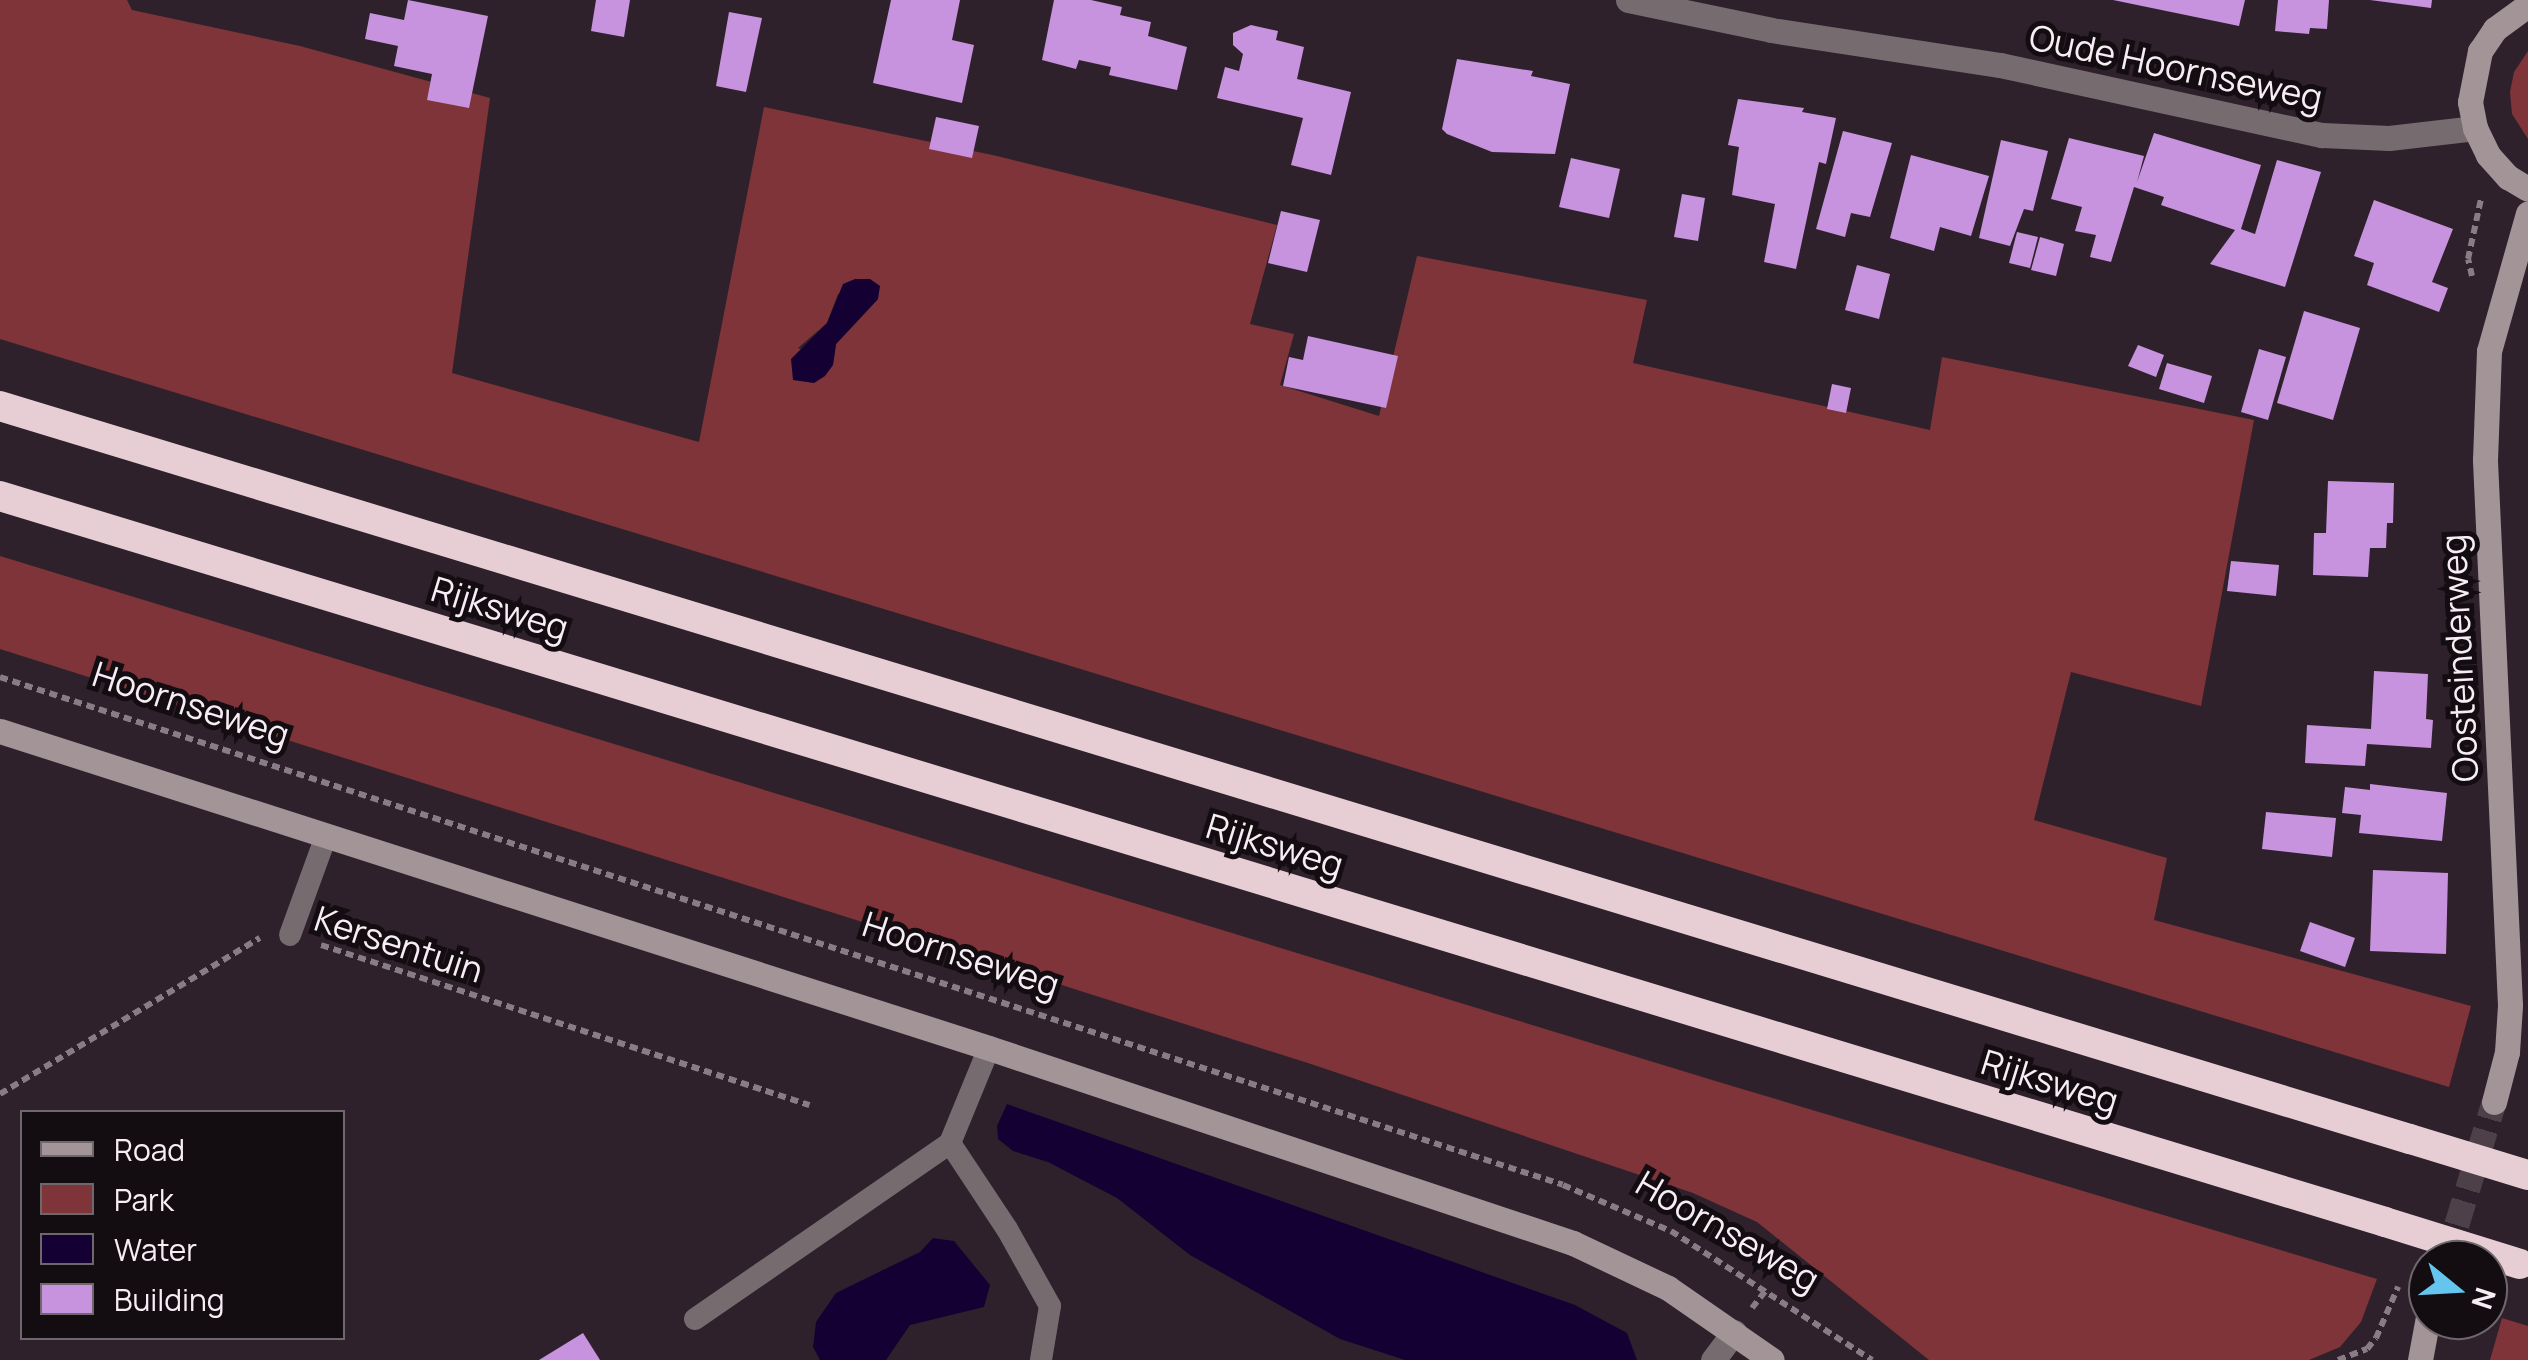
<!DOCTYPE html>
<style>
body{margin:0}
#map{position:relative;width:2528px;height:1360px;overflow:hidden;background:#2f212b;font-family:Manrope,sans-serif}
div>[style]{position:absolute}
[style*='--x']{left:calc(var(--x)*1px);top:calc(var(--y)*1px);width:calc(var(--w)*1px);rotate:calc(var(--a)*1deg)}
.green>*{inset:0;background:#7e3438}
.water>*{inset:0;background:#140033}
.building>*{inset:0;background:#c793de}
.secondary-tunnel>*{height:25px;margin-top:-12.5px;transform-origin:0;background:repeating-linear-gradient(90deg,#4d4049 0 25px,transparent 0 37px)}
.path>*{height:6px;margin-top:-3px;transform-origin:0;background:repeating-linear-gradient(90deg,#887c85 0 8px,transparent 0 13px)}
.lane>*{height:22px;margin:-11px;padding:0 11px;transform-origin:11px;border-radius:11px;background:#766c6f}
.street>*{height:25px;margin:-12.5px;padding:0 12.5px;transform-origin:12.5px;border-radius:12.5px;background:#766c6f}
.secondary>*{height:25px;margin:-12.5px;padding:0 12.5px;transform-origin:12.5px;border-radius:12.5px;background:#a39498}
.highway>*{height:30px;margin:-15px;padding:0 15px;transform-origin:15px;border-radius:15px;background:#e7ced5}
.highway-bridge>*{height:30px;margin:-15px;padding:0 15px;transform-origin:15px;border-radius:15px;background:#e7ced5}
span{translate:-50% -50%;white-space:nowrap;text-align:center;line-height:1.15;-webkit-text-stroke:10px #130d11;paint-order:stroke}
.street-label{font-size:35px;color:#f7edf4}
.legend{position:absolute;left:20px;top:1110px;width:325px;height:230px;box-sizing:border-box;background:#130d11;border:2px solid #6e676c;margin:0;padding:12px 18px;list-style:none;font-size:30px;color:#f7edf4}
.legend li{display:flex;align-items:center;gap:20px;height:50px}
.legend b{width:50px;border:2px solid #6e676c}
.north{position:absolute;left:2408px;top:1240px;width:100px;height:100px;box-sizing:border-box;background:#130d11;border:2px solid #6e676c;border-radius:50%;rotate:108deg;font-size:28px;font-weight:700;line-height:40px;text-align:center;color:#f7edf4}
.north::after{content:'';display:block;margin:auto;width:35px;height:45px;background:#65c5ee;clip-path:polygon(50% 0,100% 100%,50% 72%,0 100%)}
</style>
<div id="map">
<div class="green">
<i style="clip-path:polygon(evenodd,0 0,127px 0,132px 10px,300px 46px,490px 98px,452px 373px,699px 442px,764px 107px,997px 156px,1277px 225px,1250px 324px,1294px 334px,1280px 385px,1379px 416px,1417px 256px,1647px 300px,1633px 363px,1930px 430px,1942px 357px,2254px 420px,2201px 706px,2071px 672px,2034px 820px,2167px 858px,2154px 920px,2471px 1006px,2449px 1087px,0 339px,0 0,838px 294px,878px 299px,836px 344px,833px 365px,798px 348px,827px 323px,838px 294px)"></i>
<i style="clip-path:polygon(2528px 51px,2528px 139px,2512px 114px,2510px 92px,2514px 72px)"></i>
<i style="clip-path:polygon(0 556px,1722px 1083px,2377px 1279px,2361px 1322px,2340px 1347px,2309px 1360px,1929px 1360px,1757px 1222px,1693px 1193px,1311px 1064px,0 649px)"></i>
<i style="clip-path:polygon(2502px 1318px,2528px 1326px,2528px 1360px,2490px 1360px)"></i>
</div>
<div class="water">
<i style="clip-path:polygon(855px 279px,870px 279px,880px 286px,878px 299px,836px 344px,833px 365px,825px 376px,814px 383px,793px 380px,791px 359px,827px 323px,843px 284px)"></i>
<i style="clip-path:polygon(1007px 1104px,1575px 1305px,1627px 1333px,1637px 1360px,1405px 1360px,1340px 1339px,1190px 1255px,1117px 1198px,1048px 1162px,1013px 1151px,998px 1139px,997px 1126px)"></i>
<i style="clip-path:polygon(933px 1238px,954px 1241px,990px 1285px,984px 1307px,910px 1325px,886px 1360px,820px 1360px,813px 1347px,816px 1322px,836px 1293px,920px 1252px)"></i>
</div>
<div class="building">
<i style="clip-path:polygon(408px 0,488px 16px,469px 108px,427px 100px,432px 74px,394px 66px,398px 46px,365px 39px,370px 13px,404px 20px)"></i>
<i style="clip-path:polygon(596px 0,630px 0,624px 37px,591px 31px)"></i>
<i style="clip-path:polygon(891px 0,960px 0,952px 40px,974px 45px,962px 103px,873px 83px)"></i>
<i style="clip-path:polygon(1054px 0,1091px 0,1122px 7px,1120px 15px,1151px 22px,1148px 36px,1187px 47px,1177px 90px,1109px 75px,1111px 67px,1079px 60px,1076px 69px,1042px 60px)"></i>
<i style="clip-path:polygon(2113px 0,2245px 0,2239px 26px)"></i>
<i style="clip-path:polygon(2278px 0,2329px 0,2327px 29px,2310px 28px,2309px 34px,2275px 31px)"></i>
<i style="clip-path:polygon(2370px 0,2432px 0,2431px 8px)"></i>
<i style="clip-path:polygon(729px 12px,762px 18px,746px 92px,716px 86px)"></i>
<i style="clip-path:polygon(1251px 25px,1278px 31px,1276px 40px,1304px 47px,1297px 79px,1351px 92px,1331px 175px,1291px 165px,1303px 118px,1217px 98px,1225px 67px,1239px 71px,1243px 54px,1233px 45px,1233px 33px)"></i>
<i style="clip-path:polygon(1457px 59px,1533px 71px,1531px 76px,1570px 84px,1555px 154px,1492px 152px,1447px 134px,1442px 129px)"></i>
<i style="clip-path:polygon(1738px 99px,1804px 108px,1802px 112px,1836px 118px,1826px 164px,1819px 162px,1796px 269px,1764px 262px,1775px 204px,1732px 195px,1739px 147px,1728px 145px)"></i>
<i style="clip-path:polygon(936px 117px,979px 126px,972px 158px,929px 149px)"></i>
<i style="clip-path:polygon(1843px 131px,1892px 143px,1870px 217px,1851px 213px,1845px 237px,1816px 229px)"></i>
<i style="clip-path:polygon(2154px 133px,2261px 165px,2241px 229px,2255px 234px,2277px 160px,2321px 172px,2285px 287px,2210px 264px,2235px 230px,2161px 205px,2164px 197px,2134px 187px,2111px 262px,2090px 257px,2096px 235px,2075px 231px,2082px 207px,2051px 199px,2069px 138px,2144px 156px,2137px 182px)"></i>
<i style="clip-path:polygon(2001px 140px,2048px 151px,2033px 211px,2024px 209px,2010px 246px,1979px 238px)"></i>
<i style="clip-path:polygon(1911px 155px,1989px 176px,1971px 236px,1940px 227px,1934px 251px,1890px 238px)"></i>
<i style="clip-path:polygon(1571px 158px,1620px 169px,1609px 218px,1559px 207px)"></i>
<i style="clip-path:polygon(1682px 194px,1705px 198px,1698px 241px,1674px 237px)"></i>
<i style="clip-path:polygon(2374px 200px,2453px 229px,2432px 282px,2448px 288px,2439px 312px,2367px 285px,2374px 263px,2354px 256px)"></i>
<i style="clip-path:polygon(1281px 211px,1320px 220px,1307px 272px,1268px 263px)"></i>
<i style="clip-path:polygon(2017px 232px,2038px 237px,2030px 268px,2009px 263px)"></i>
<i style="clip-path:polygon(2040px 237px,2064px 244px,2056px 276px,2031px 270px)"></i>
<i style="clip-path:polygon(1857px 265px,1890px 274px,1879px 319px,1845px 310px)"></i>
<i style="clip-path:polygon(2304px 311px,2360px 328px,2333px 420px,2277px 403px)"></i>
<i style="clip-path:polygon(1308px 336px,1398px 356px,1386px 408px,1283px 386px,1289px 357px,1303px 360px)"></i>
<i style="clip-path:polygon(2138px 345px,2164px 355px,2156px 377px,2128px 366px)"></i>
<i style="clip-path:polygon(2259px 349px,2286px 357px,2268px 420px,2241px 412px)"></i>
<i style="clip-path:polygon(2167px 363px,2212px 376px,2204px 403px,2159px 389px)"></i>
<i style="clip-path:polygon(1832px 384px,1851px 388px,1846px 413px,1827px 409px)"></i>
<i style="clip-path:polygon(2328px 481px,2394px 483px,2393px 523px,2387px 523px,2386px 548px,2370px 548px,2368px 577px,2313px 575px,2314px 533px,2326px 533px)"></i>
<i style="clip-path:polygon(2231px 561px,2279px 565px,2276px 596px,2227px 591px)"></i>
<i style="clip-path:polygon(2374px 671px,2428px 674px,2426px 719px,2433px 720px,2431px 748px,2367px 744px,2365px 766px,2305px 763px,2307px 725px,2371px 729px)"></i>
<i style="clip-path:polygon(2370px 784px,2447px 793px,2442px 841px,2359px 833px,2361px 815px,2342px 813px,2345px 787px,2370px 790px)"></i>
<i style="clip-path:polygon(2266px 812px,2336px 818px,2332px 857px,2262px 849px)"></i>
<i style="clip-path:polygon(2373px 870px,2448px 873px,2446px 954px,2370px 951px)"></i>
<i style="clip-path:polygon(2310px 922px,2355px 938px,2345px 967px,2300px 951px)"></i>
<i style="clip-path:polygon(583px 1333px,600px 1360px,539px 1360px)"></i>
</div>
<div class="secondary-tunnel">
<i style="--x:2446;--y:1260;--w:165;--a:-73.1"></i>
</div>
<div class="path">
<i style="--x:2472;--y:276;--w:17;--a:-103"></i>
<i style="--x:2468;--y:259;--w:61;--a:-77.8"></i>
<i style="--x:0;--y:677;--w:1643;--a:18"></i>
<i style="--x:1563;--y:1185;--w:117;--a:23.1"></i>
<i style="--x:1671;--y:1231;--w:239;--a:32.7"></i>
<i style="--x:321;--y:945;--w:514;--a:18.15"></i>
<i style="--x:0;--y:1094;--w:303;--a:-31"></i>
<i style="--x:1752;--y:1308;--w:24;--a:-52"></i>
<i style="--x:2338;--y:1360;--w:31;--a:-21"></i>
<i style="--x:2367;--y:1349;--w:14;--a:-51"></i>
<i style="--x:2376;--y:1338;--w:56;--a:-66.7"></i>
</div>
<div class="lane">
<i style="--x:290;--y:935;--w:105;--a:-70"></i>
<i style="--x:950;--y:1143;--w:103;--a:56.5"></i>
<i style="--x:1007;--y:1229;--w:88;--a:60.8"></i>
<i style="--x:1050;--y:1306;--w:55;--a:99.5"></i>
<i style="--x:695;--y:1319;--w:310;--a:-34.6"></i>
<i style="--x:950;--y:1143;--w:103;--a:-67.7"></i>
</div>
<div class="street">
<i style="--x:1628;--y:0;--w:146;--a:11.8"></i>
<i style="--x:1771;--y:30;--w:232;--a:8.7"></i>
<i style="--x:2000;--y:65;--w:330;--a:12.3"></i>
<i style="--x:2322;--y:135;--w:67;--a:2.6"></i>
<i style="--x:2389;--y:138;--w:87;--a:-6.6"></i>
<i style="--x:1713;--y:1360;--w:35;--a:-53"></i>
</div>
<div class="secondary">
<i style="--x:2528;--y:5;--w:41;--a:144"></i>
<i style="--x:2495;--y:29;--w:27;--a:124"></i>
<i style="--x:2480;--y:51;--w:52;--a:101.1"></i>
<i style="--x:2470;--y:102;--w:26;--a:79"></i>
<i style="--x:2475;--y:128;--w:30;--a:64"></i>
<i style="--x:2488;--y:155;--w:30;--a:48"></i>
<i style="--x:2508;--y:177;--w:23;--a:31"></i>
<i style="--x:0;--y:731;--w:1039;--a:17.77"></i>
<i style="--x:989;--y:1048;--w:616;--a:18.46"></i>
<i style="--x:1573;--y:1243;--w:105;--a:25.3"></i>
<i style="--x:1668;--y:1288;--w:126;--a:34.7"></i>
<i style="--x:2494;--y:1102;--w:52;--a:-75.4"></i>
<i style="--x:2507;--y:1052;--w:47;--a:-86.3"></i>
<i style="--x:2510;--y:1005;--w:546;--a:-92.63"></i>
<i style="--x:2485;--y:460;--w:109;--a:-87.9"></i>
<i style="--x:2489;--y:351;--w:143;--a:-74.2"></i>
<i style="--x:2420;--y:1360;--w:44;--a:-79.5"></i>
</div>
<div class="highway">
<i style="--x:0;--y:406;--w:2519;--a:16.92"></i>
<i style="--x:0;--y:496;--w:2493;--a:16.93"></i>
</div>
<div class="highway-bridge">
<i style="--x:2410;--y:1139;--w:123;--a:17"></i>
<i style="--x:2385;--y:1222;--w:141;--a:17.3"></i>
</div>
<div class="street-label">
<span style="left:2176px;top:67px;rotate:12deg">Oude Hoornseweg</span>
<span style="left:500px;top:608px;rotate:17deg">Rijksweg</span>
<span style="left:2459px;top:658px;rotate:-93deg">Oosteinderweg</span>
<span style="left:191px;top:704px;rotate:18deg">Hoornseweg</span>
<span style="left:1275px;top:845px;rotate:17deg">Rijksweg</span>
<span style="left:399px;top:944px;rotate:18deg">Kersentuin</span>
<span style="left:961px;top:954px;rotate:18deg">Hoornseweg</span>
<span style="left:2050px;top:1081px;rotate:17deg">Rijksweg</span>
<span style="left:1728px;top:1231px;rotate:30deg">Hoornseweg</span>
</div>
<ul class="legend">
<li><b style="height:12px;background:#a39498"></b>Road</li>
<li><b style="height:28px;background:#7e3438"></b>Park</li>
<li><b style="height:28px;background:#140033"></b>Water</li>
<li><b style="height:28px;background:#c793de"></b>Building</li>
</ul>
<div class="north">N</div>
</div>
